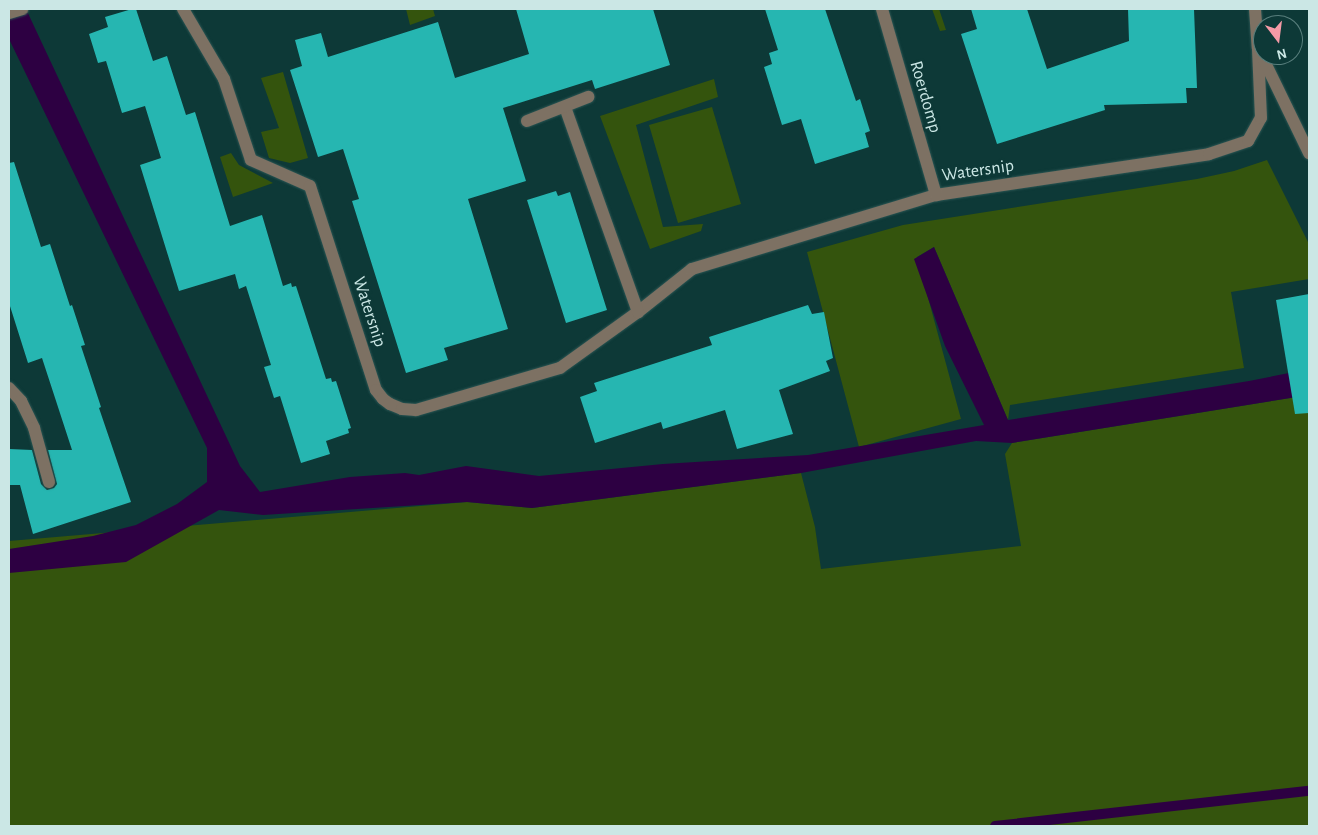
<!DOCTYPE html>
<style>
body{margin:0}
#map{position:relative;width:1318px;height:835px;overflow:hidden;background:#0d3937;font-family:"Alegreya Sans",sans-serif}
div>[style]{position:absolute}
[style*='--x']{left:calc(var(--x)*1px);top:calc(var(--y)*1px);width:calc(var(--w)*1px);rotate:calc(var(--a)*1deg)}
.green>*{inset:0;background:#34540d}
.water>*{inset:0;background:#2d0042}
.stream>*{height:10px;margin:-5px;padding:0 5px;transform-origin:5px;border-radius:5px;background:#2d0042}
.building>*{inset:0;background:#26b6b1}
.roads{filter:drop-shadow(0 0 1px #2b5553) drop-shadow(0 0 1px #2b5553)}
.minor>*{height:12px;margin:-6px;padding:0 6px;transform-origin:6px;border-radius:6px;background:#7d7163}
span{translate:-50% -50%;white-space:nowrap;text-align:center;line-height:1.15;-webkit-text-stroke:5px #0d3937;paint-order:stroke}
.street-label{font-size:18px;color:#cbe7e5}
.frame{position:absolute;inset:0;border:10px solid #cbe7e5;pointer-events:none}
.north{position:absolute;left:1253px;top:15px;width:50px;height:50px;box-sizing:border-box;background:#0d3937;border:1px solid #597f7d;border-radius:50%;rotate:165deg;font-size:14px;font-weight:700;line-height:20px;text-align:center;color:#cbe7e5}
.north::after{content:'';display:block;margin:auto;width:18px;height:22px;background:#f49aa6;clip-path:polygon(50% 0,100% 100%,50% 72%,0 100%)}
</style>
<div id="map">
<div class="green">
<i style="clip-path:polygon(406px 9px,433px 9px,435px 16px,410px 25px)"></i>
<i style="clip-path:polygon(932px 9px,939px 9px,946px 30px,940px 31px)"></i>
<i style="clip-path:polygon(283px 72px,308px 158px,290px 163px,269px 158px,261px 132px,279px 128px,261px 78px)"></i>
<i style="clip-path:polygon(714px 79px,718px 97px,636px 125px,663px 227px,703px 224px,701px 231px,650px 249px,600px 116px)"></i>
<i style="clip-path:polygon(712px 107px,741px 204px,678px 223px,649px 125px)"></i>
<i style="clip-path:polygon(231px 153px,239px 165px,273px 183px,233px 197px,220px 157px)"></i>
<i style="clip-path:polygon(1267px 160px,1309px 244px,1309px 279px,1231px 292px,1244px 368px,1010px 405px,1008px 420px,934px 247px,917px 257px,961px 419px,859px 447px,807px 252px,903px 225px,1197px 179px,1234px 171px)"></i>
<i style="clip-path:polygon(1309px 395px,1309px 826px,9px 826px,9px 541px,467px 502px,532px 508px,801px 473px,815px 527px,821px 569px,1021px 546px,1005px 454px,1012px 443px)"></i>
</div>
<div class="water">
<i style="clip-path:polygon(9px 9px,26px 9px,240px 466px,260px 492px,350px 477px,405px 473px,419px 475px,466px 466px,539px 476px,663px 464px,808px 455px,984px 425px,945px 346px,914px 259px,934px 247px,1008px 420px,1249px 381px,1309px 369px,1309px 395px,1012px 443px,976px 441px,801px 473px,532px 508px,467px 502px,263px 515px,219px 510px,126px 562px,9px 573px,9px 549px,93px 536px,136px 525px,177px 504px,207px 482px,207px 448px,9px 39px)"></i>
</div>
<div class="stream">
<i style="--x:995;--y:826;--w:316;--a:-6.4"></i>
</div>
<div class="building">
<i style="clip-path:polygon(132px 9px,136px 9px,153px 61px,167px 56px,186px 115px,195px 112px,230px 226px,262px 215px,283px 286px,291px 283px,292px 287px,296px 286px,326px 379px,331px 378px,332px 382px,336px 381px,351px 428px,348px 429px,349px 433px,326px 441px,330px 454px,301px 463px,280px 396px,274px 398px,264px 367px,271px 365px,246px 286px,239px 289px,235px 274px,179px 291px,140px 165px,161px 158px,145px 106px,122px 113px,106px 61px,98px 63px,89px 34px,108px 27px,105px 17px)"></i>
<i style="clip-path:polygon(516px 9px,653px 9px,670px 65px,595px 89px,592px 80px,503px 108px,526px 181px,468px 199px,508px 329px,444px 348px,448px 360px,406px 373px,352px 201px,359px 199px,343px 149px,318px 157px,290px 70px,302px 66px,295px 40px,321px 33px,328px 57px,438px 22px,455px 78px,529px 54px)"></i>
<i style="clip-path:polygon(765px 9px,825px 9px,856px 101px,860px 99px,870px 131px,865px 133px,869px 147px,815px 164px,801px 119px,782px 125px,764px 67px,772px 64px,769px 53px,778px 50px)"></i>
<i style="clip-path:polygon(971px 9px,1027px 9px,1047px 69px,1129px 41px,1128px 9px,1194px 9px,1197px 88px,1186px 88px,1187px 103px,1104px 105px,1105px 110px,997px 144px,961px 34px,977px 29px)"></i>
<i style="clip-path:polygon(14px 162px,41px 247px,50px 244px,70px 306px,72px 305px,85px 345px,81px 346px,101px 407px,99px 408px,131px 502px,33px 534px,20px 485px,9px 485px,9px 449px,32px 450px,41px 484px,47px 490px,54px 488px,57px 484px,48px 450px,72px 450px,42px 358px,28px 363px,9px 303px,9px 163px)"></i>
<i style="clip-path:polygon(556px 191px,558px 196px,570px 192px,607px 310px,566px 323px,527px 200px)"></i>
<i style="clip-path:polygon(1309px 294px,1309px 413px,1295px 414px,1276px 300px)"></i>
<i style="clip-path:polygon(808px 305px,812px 314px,824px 312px,833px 358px,826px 361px,830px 371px,779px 390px,793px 434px,737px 449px,725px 410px,663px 429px,661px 422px,595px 443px,580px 397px,597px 391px,594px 383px,712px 345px,709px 337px)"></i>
</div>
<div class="roads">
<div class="minor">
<i style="--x:183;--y:9;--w:81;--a:59.6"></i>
<i style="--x:224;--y:79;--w:85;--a:71.6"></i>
<i style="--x:251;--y:160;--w:64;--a:23.8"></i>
<i style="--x:310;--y:186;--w:214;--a:72.1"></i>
<i style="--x:376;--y:390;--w:11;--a:52"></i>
<i style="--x:383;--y:399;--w:9;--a:36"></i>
<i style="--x:390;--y:404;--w:13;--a:23"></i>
<i style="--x:402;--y:409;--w:14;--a:4"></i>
<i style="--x:416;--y:410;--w:150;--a:-16.3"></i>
<i style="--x:560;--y:368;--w:96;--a:-35.7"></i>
<i style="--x:638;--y:312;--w:69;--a:-38.5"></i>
<i style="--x:692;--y:269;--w:255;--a:-16.9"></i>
<i style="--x:936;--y:195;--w:276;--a:-8.5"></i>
<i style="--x:1209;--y:154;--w:41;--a:-18.4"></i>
<i style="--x:1248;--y:141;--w:26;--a:-61"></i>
<i style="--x:1261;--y:118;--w:70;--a:-92.5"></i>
<i style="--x:882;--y:9;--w:194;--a:73.8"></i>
<i style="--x:1255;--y:9;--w:39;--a:86"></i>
<i style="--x:1258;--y:48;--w:117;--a:64.1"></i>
<i style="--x:9;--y:13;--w:14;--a:-17"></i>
<i style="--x:565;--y:107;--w:218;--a:70.4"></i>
<i style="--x:527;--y:121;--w:66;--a:-21.5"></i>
<i style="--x:9;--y:388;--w:18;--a:47"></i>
<i style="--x:21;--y:401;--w:30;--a:64"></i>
<i style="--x:34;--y:428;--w:56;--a:74.5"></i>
</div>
</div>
<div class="street-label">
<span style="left:925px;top:97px;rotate:74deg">Roerdomp</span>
<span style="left:978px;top:171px;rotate:-8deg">Watersnip</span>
<span style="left:369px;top:312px;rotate:72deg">Watersnip</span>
</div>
<div class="frame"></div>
<div class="north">N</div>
</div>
